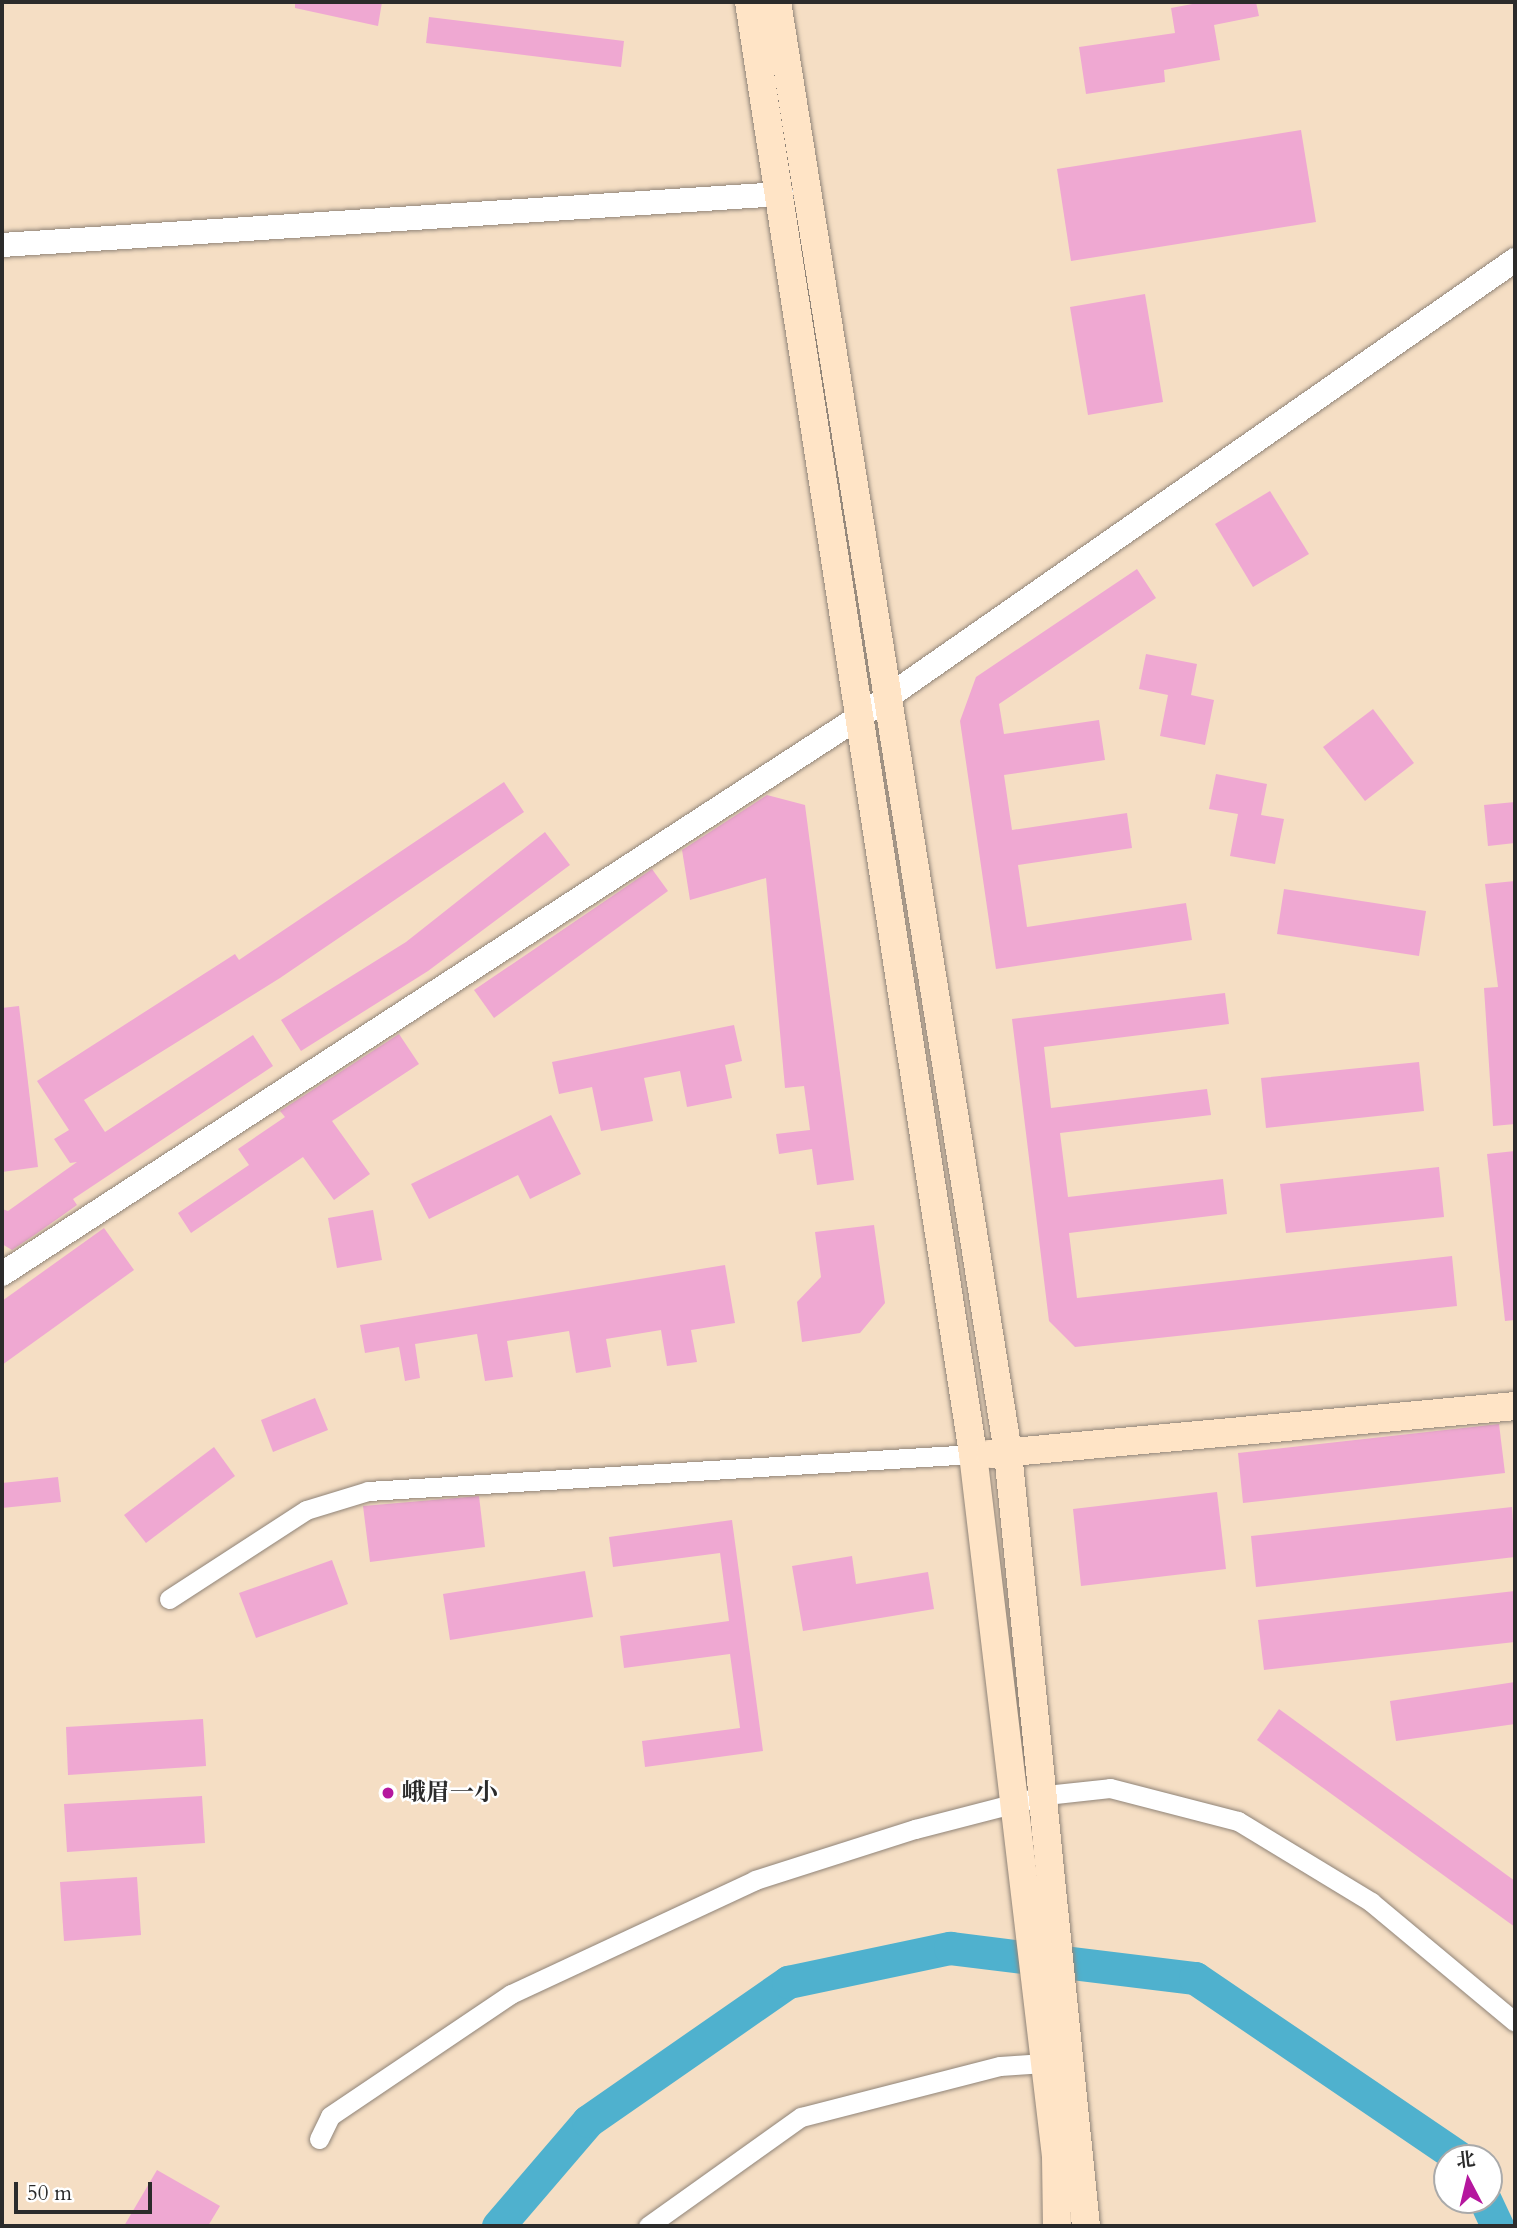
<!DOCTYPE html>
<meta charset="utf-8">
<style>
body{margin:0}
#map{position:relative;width:1517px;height:2228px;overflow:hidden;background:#f5dec4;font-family:Cardo,"Noto Serif SC",serif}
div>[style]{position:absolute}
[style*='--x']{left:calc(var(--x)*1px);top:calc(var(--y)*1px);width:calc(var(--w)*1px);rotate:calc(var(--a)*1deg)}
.river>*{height:33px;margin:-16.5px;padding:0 16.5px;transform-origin:16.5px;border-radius:16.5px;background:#4fb1ce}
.building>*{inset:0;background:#efa8d2}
.roads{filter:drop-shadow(0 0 2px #908478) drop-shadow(0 0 2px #908478)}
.minor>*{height:19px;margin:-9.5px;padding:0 9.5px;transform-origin:9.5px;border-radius:9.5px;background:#fff}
.tertiary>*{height:24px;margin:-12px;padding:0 12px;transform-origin:12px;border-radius:12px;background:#fff}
.secondary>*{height:28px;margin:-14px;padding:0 14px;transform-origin:14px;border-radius:14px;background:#ffe4c6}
.dots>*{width:19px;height:19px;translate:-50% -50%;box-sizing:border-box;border:4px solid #fff;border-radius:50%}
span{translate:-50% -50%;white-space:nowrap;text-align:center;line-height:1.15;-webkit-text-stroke:5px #fff;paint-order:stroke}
.poi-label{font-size:24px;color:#2b2b2b;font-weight:700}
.left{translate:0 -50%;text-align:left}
.frame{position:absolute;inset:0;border:4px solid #2b2b2b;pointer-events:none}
.north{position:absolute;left:1433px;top:2144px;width:70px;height:70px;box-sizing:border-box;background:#fff;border:2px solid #aaa;border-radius:50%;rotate:353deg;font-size:19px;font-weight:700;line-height:28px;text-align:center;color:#2b2b2b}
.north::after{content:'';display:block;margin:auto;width:24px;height:32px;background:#b5179e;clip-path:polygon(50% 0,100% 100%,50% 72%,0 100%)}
.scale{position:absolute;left:14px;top:2182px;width:138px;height:32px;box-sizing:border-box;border:4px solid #2b2b2b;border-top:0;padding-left:9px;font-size:21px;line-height:24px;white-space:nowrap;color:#2b2b2b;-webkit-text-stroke:5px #fff;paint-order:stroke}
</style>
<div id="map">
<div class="river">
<i style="--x:1485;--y:2200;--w:29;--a:65"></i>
<i style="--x:498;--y:2226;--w:138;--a:-49.4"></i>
<i style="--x:588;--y:2121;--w:244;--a:-34.8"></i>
<i style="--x:788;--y:1982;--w:166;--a:-11.9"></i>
<i style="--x:950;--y:1948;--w:247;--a:7"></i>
<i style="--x:1195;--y:1978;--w:320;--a:34.2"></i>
</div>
<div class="building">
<i style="clip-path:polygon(295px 2px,382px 2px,378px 26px,295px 8px)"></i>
<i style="clip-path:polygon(1203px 2px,1256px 2px,1259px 16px,1214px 25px,1220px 60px,1164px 70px,1165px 82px,1086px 94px,1079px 47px,1175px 33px,1171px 8px)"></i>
<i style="clip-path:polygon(429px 17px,624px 41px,621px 67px,426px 43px)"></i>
<i style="clip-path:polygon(1301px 130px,1316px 222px,1071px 261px,1057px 169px)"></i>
<i style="clip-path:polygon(1145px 294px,1163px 402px,1088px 415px,1070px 307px)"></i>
<i style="clip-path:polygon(1270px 491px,1309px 554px,1253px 587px,1215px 524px)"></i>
<i style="clip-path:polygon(1137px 569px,1156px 598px,999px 704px,1004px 734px,1099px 720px,1105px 760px,1004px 775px,1012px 830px,1127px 813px,1132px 848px,1018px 865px,1027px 927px,1186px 903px,1192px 940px,996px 969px,960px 721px,976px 677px)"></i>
<i style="clip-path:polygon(1146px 654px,1197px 664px,1191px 695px,1214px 700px,1205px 745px,1160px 736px,1168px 695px,1139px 689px)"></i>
<i style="clip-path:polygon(1373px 709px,1414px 763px,1365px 801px,1323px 747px)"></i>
<i style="clip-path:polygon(1216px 774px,1267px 784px,1261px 815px,1284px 819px,1275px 864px,1230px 856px,1238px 814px,1209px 809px)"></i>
<i style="clip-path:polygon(504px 782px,524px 812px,280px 978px,84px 1100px,105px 1132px,253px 1035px,273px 1066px,73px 1199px,77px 1205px,36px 1234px,12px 1250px,2px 1244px,2px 1209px,8px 1211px,77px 1162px,70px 1163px,54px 1139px,69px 1130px,37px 1081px,235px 954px,239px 960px)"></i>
<i style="clip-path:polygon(767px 795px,805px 805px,854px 1180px,817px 1185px,812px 1149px,779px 1154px,776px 1134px,810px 1130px,804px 1086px,785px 1088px,766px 878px,690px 900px,682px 850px)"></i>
<i style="clip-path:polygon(1515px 802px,1515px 843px,1488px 846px,1484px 805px)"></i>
<i style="clip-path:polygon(545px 832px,570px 865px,428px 971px,301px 1051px,281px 1020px,406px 942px)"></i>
<i style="clip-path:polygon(652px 869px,668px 891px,494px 1018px,474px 990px)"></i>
<i style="clip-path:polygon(1515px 881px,1515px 1124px,1493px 1126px,1484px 988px,1498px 987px,1485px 884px)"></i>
<i style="clip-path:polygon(1284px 889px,1426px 911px,1419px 956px,1277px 934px)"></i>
<i style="clip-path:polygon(1225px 993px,1229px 1024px,1044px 1047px,1051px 1108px,1207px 1089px,1211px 1115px,1060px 1133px,1068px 1197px,1223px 1179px,1227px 1214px,1069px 1233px,1077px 1298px,1452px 1256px,1457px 1306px,1075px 1347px,1049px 1321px,1012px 1019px)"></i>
<i style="clip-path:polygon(19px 1006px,38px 1167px,2px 1172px,2px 1008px)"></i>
<i style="clip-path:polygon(734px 1025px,742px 1061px,725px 1065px,732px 1098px,687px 1107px,680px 1071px,644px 1078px,653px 1121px,601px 1131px,592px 1087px,559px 1094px,552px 1062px)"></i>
<i style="clip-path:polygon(399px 1034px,419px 1064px,332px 1121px,370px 1174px,334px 1200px,303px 1157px,191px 1233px,178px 1213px,249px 1165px,238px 1149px,285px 1117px,280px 1111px)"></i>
<i style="clip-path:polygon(1419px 1062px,1424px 1111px,1266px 1128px,1261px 1078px)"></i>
<i style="clip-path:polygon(551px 1115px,581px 1174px,530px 1199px,518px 1175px,429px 1219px,411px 1184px)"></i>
<i style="clip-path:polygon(1515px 1151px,1515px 1320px,1505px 1321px,1487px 1154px)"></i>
<i style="clip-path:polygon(1439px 1167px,1444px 1217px,1286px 1233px,1280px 1184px)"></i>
<i style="clip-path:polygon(373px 1210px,382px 1260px,337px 1268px,328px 1218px)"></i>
<i style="clip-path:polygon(874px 1225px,885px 1303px,860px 1333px,802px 1342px,797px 1302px,821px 1277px,815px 1232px)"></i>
<i style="clip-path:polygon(104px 1228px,134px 1270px,2px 1365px,2px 1301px)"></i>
<i style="clip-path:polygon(725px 1265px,735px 1323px,691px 1330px,697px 1362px,667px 1366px,661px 1330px,606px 1339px,611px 1367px,576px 1373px,569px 1331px,507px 1341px,513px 1377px,485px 1381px,477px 1334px,415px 1344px,420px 1378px,405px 1381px,399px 1347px,365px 1353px,360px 1325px)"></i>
<i style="clip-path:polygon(315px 1398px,328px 1430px,273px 1452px,261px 1420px)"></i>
<i style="clip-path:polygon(1499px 1424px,1505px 1473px,1243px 1503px,1238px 1453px)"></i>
<i style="clip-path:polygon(214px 1447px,235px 1476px,146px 1543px,124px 1515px)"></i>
<i style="clip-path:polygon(58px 1477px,61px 1502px,2px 1508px,2px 1483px)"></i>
<i style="clip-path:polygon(1217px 1492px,1226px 1569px,1081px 1586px,1073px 1509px)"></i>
<i style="clip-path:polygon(479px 1496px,485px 1547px,370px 1562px,363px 1506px)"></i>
<i style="clip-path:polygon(1512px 1507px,1515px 1557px,1256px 1587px,1251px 1536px)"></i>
<i style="clip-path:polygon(732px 1520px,763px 1751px,645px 1767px,642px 1741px,740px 1728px,730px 1654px,624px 1668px,620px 1636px,729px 1621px,720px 1553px,613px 1567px,609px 1537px)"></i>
<i style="clip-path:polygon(852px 1556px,856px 1584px,928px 1572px,934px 1609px,803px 1631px,792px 1566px)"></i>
<i style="clip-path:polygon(332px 1560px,348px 1604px,256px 1638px,239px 1593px)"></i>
<i style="clip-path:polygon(585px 1571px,593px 1617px,450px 1640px,443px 1594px)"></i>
<i style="clip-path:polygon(1515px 1591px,1515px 1642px,1264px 1670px,1258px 1620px)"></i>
<i style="clip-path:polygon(1515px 1682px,1515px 1724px,1396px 1741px,1390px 1701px)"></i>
<i style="clip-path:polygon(1279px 1709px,1515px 1881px,1515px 1927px,1257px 1740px)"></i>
<i style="clip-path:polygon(203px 1719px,206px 1766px,68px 1775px,66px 1727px)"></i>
<i style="clip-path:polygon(202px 1796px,205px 1843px,67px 1852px,64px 1804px)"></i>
<i style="clip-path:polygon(137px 1877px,141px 1935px,64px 1941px,60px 1882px)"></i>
<i style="clip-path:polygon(157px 2170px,220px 2206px,208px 2226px,124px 2226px)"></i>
</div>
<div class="roads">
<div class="minor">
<i style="--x:169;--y:1599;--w:163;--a:-33"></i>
<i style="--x:306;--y:1510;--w:65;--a:-17"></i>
<i style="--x:368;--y:1491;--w:606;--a:-3.5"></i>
<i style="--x:319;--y:2139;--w:25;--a:-64"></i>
<i style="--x:330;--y:2116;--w:218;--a:-34"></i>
<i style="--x:511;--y:1994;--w:269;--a:-25"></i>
<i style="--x:755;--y:1880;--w:168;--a:-17.7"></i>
<i style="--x:915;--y:1829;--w:135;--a:-14.5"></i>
<i style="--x:1046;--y:1795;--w:64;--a:-6.2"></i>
<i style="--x:1110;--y:1788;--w:132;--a:14.5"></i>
<i style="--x:1238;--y:1821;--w:156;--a:31.3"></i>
<i style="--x:1371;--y:1902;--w:187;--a:39.8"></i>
<i style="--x:648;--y:2226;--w:188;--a:-35.5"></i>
<i style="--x:801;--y:2117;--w:205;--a:-14.4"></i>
<i style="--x:1000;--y:2066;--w:44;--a:-3.9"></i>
</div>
<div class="tertiary">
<i style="--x:2;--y:245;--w:781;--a:-3.75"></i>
<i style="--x:2;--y:1274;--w:1026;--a:-33.02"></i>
<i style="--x:862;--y:715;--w:796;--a:-34.87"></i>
</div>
<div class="secondary">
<i style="--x:749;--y:2;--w:1469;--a:81.23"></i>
<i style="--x:973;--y:1454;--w:707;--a:83.26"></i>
<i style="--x:1056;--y:2156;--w:70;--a:89.2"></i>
<i style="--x:777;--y:2;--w:1469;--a:80.95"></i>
<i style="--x:1008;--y:1453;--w:777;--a:84.24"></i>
<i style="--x:990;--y:1454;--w:527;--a:-5.22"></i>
</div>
</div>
<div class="dots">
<i style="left:388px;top:1793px;background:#b5179e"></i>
</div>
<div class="poi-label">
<span class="left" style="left:402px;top:1793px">峨眉一小</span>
</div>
<div class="frame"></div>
<div class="north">北</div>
<div class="scale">50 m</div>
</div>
